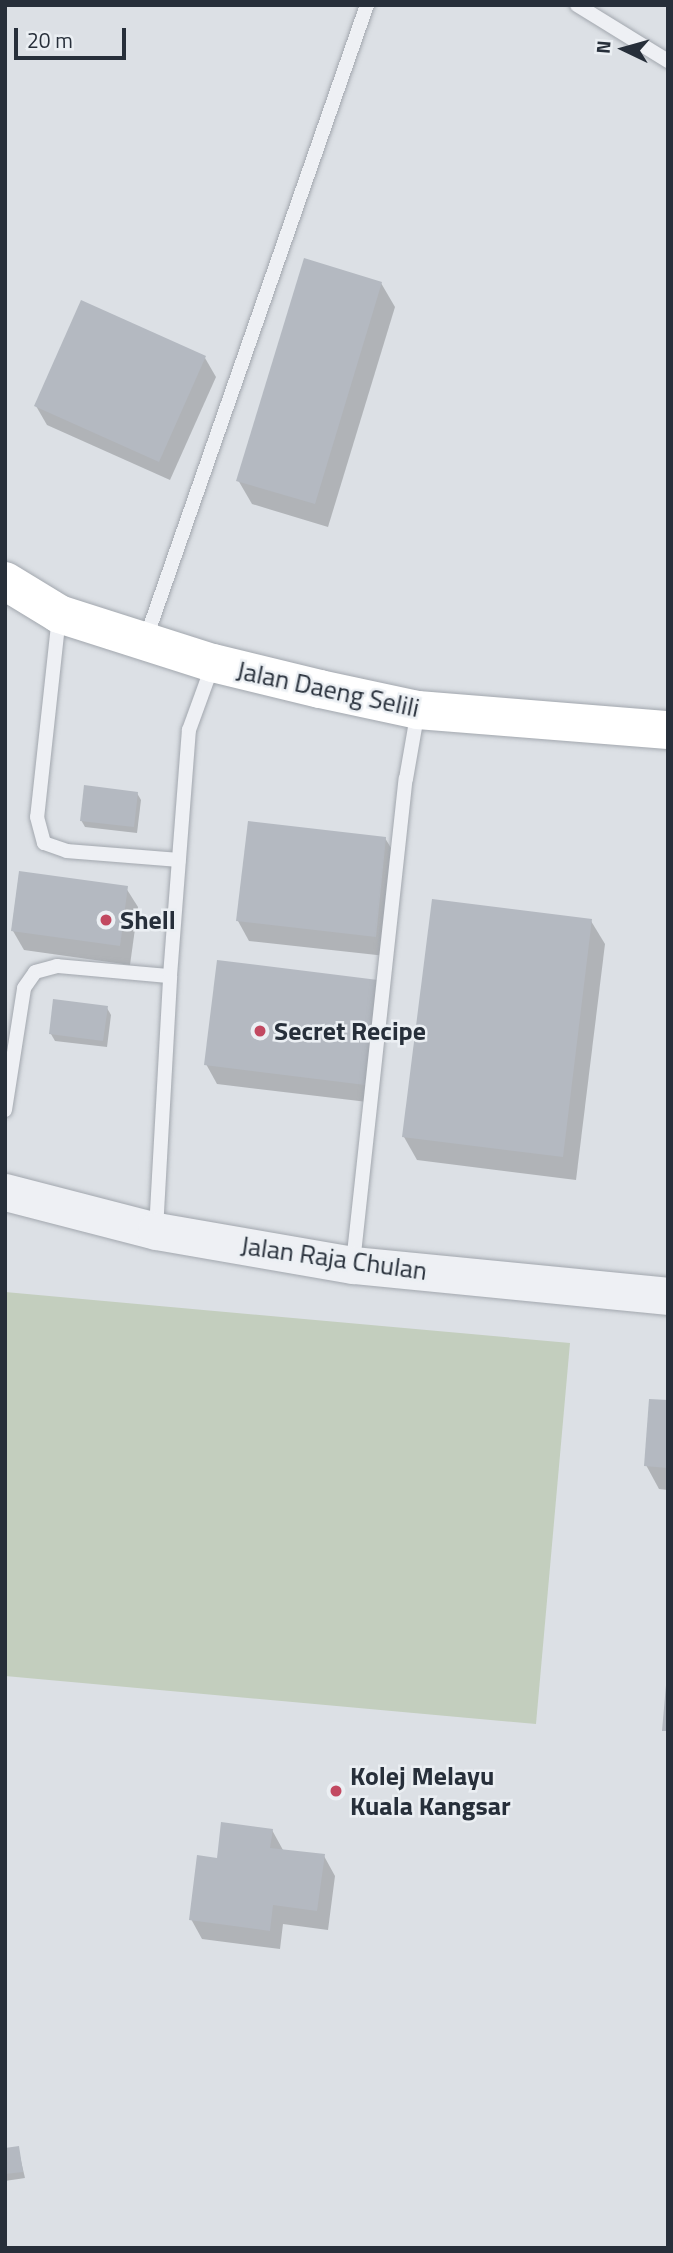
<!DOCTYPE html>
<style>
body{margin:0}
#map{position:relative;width:673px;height:2253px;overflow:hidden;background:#dce0e5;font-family:"Titillium Web",sans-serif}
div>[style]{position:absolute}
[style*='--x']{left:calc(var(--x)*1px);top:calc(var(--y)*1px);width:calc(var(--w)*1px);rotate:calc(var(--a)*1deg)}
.green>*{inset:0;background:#c3cebe}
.shadow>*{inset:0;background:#0003}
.building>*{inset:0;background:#b4b9c1}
.roads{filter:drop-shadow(0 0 2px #a2a7ae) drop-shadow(0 0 2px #a2a7ae)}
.service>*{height:14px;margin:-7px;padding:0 7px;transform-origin:7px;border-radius:7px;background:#eef0f4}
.tertiary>*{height:37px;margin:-18.5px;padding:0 18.5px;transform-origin:18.5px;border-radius:18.5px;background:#eef0f4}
.trunk>*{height:38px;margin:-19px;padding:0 19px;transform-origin:19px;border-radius:19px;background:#fff}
.dots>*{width:19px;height:19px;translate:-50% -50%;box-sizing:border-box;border:4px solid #ebeff3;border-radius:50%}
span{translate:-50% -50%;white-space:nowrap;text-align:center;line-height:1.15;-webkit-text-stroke:5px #ebeff3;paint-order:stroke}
.street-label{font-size:26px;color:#272f3a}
.poi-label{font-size:26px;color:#272f3a;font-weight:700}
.left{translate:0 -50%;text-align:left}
.frame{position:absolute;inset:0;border:7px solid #272f3a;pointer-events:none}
.north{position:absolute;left:589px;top:14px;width:70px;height:70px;-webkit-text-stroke:5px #ebeff3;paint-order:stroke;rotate:275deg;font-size:19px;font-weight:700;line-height:28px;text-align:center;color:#272f3a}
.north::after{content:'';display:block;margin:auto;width:24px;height:32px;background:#272f3a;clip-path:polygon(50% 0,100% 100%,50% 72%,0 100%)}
.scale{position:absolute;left:14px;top:28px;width:112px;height:32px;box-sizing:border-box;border:4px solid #272f3a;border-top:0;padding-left:9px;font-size:21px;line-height:24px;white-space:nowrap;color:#272f3a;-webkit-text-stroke:5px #ebeff3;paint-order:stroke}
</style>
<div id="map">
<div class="green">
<i style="clip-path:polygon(5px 1292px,570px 1343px,536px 1724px,5px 1676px)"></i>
</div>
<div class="shadow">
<i style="clip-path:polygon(381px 283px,395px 307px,328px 527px,252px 504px,238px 480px)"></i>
<i style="clip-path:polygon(205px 358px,216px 377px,170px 480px,47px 425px,36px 406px)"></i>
<i style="clip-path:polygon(137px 793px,141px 800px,137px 833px,85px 827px,81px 820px)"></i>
<i style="clip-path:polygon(385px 838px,397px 858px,386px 956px,249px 941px,238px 921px)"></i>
<i style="clip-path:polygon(126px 888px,138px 907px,130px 965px,24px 950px,13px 931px)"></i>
<i style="clip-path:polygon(591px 921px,605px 944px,576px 1180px,417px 1160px,404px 1137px)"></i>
<i style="clip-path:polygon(377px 981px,376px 1103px,217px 1084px,206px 1064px)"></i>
<i style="clip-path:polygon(107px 1008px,111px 1015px,107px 1047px,55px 1041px,51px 1034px)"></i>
<i style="clip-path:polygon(668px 1402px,668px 1490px,659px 1489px,646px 1465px)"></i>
<i style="clip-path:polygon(272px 1830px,283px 1850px,324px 1856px,335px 1876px,328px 1930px,283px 1924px,280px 1949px,202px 1939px,191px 1919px,219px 1859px)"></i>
<i style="clip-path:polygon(18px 2148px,25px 2178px,5px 2181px,5px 2150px)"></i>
</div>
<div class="building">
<i style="clip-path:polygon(304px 258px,382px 282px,315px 504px,236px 481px)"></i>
<i style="clip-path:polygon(81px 300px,206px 356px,159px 462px,34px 406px)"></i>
<i style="clip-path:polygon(84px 785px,138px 792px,134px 827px,80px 821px)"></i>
<i style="clip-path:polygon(248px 821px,386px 837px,376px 937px,236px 921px)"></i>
<i style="clip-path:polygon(19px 871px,128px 886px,120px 946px,11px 931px)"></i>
<i style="clip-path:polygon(432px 899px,592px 919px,563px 1157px,402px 1137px)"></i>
<i style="clip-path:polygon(217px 960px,378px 980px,365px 1085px,204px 1065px)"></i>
<i style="clip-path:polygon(53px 999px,108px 1006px,103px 1041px,49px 1034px)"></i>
<i style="clip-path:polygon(649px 1399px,668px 1400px,668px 1468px,644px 1466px)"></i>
<i style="clip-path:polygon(666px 1685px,668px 1685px,668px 1731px,662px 1731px)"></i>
<i style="clip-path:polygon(221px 1822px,273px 1829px,270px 1848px,325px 1854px,317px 1911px,273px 1905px,270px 1931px,189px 1920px,197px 1855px,217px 1858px)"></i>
<i style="clip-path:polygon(19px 2146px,23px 2172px,5px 2174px,5px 2148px)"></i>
</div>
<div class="roads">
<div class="service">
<i style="--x:577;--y:5;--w:107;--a:31.6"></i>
<i style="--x:59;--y:616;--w:202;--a:96.2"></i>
<i style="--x:37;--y:817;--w:27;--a:75"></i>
<i style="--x:44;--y:843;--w:24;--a:19"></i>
<i style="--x:67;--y:851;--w:112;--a:4.6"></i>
<i style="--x:145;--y:641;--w:674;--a:-70.76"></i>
<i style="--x:5;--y:1110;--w:123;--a:-81.1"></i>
<i style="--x:24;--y:988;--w:19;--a:-55"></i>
<i style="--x:35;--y:972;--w:23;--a:-15"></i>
<i style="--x:57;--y:966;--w:113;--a:5.1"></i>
<i style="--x:156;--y:1230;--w:254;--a:-86.8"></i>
<i style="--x:170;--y:976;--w:247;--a:-85.6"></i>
<i style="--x:189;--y:730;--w:70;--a:-70"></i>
<i style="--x:353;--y:1263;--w:487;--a:-83.8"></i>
<i style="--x:406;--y:779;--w:70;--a:-80.1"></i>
</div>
<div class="tertiary">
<i style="--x:5;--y:1192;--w:156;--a:14.5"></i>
<i style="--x:156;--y:1231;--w:200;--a:9.8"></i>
<i style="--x:353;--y:1265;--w:317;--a:5.6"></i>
</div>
<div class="trunk">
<i style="--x:5;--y:581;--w:63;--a:31.4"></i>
<i style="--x:59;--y:614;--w:162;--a:17.7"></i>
<i style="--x:213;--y:663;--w:110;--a:13.7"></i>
<i style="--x:320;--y:689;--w:100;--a:12.1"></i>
<i style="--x:418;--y:710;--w:251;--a:4.6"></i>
</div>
</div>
<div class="dots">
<i style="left:106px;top:920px;background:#c24961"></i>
<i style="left:260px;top:1031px;background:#c24961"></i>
<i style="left:336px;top:1791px;background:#c24961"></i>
</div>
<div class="street-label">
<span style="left:328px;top:689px;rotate:12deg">Jalan Daeng Selili</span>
<span style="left:334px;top:1258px;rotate:8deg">Jalan Raja Chulan</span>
</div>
<div class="poi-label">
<span class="left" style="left:120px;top:920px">Shell</span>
<span class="left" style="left:274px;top:1031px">Secret Recipe</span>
<span class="left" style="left:350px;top:1791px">Kolej Melayu<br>Kuala Kangsar</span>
</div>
<div class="frame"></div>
<div class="north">N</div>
<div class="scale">20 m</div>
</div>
